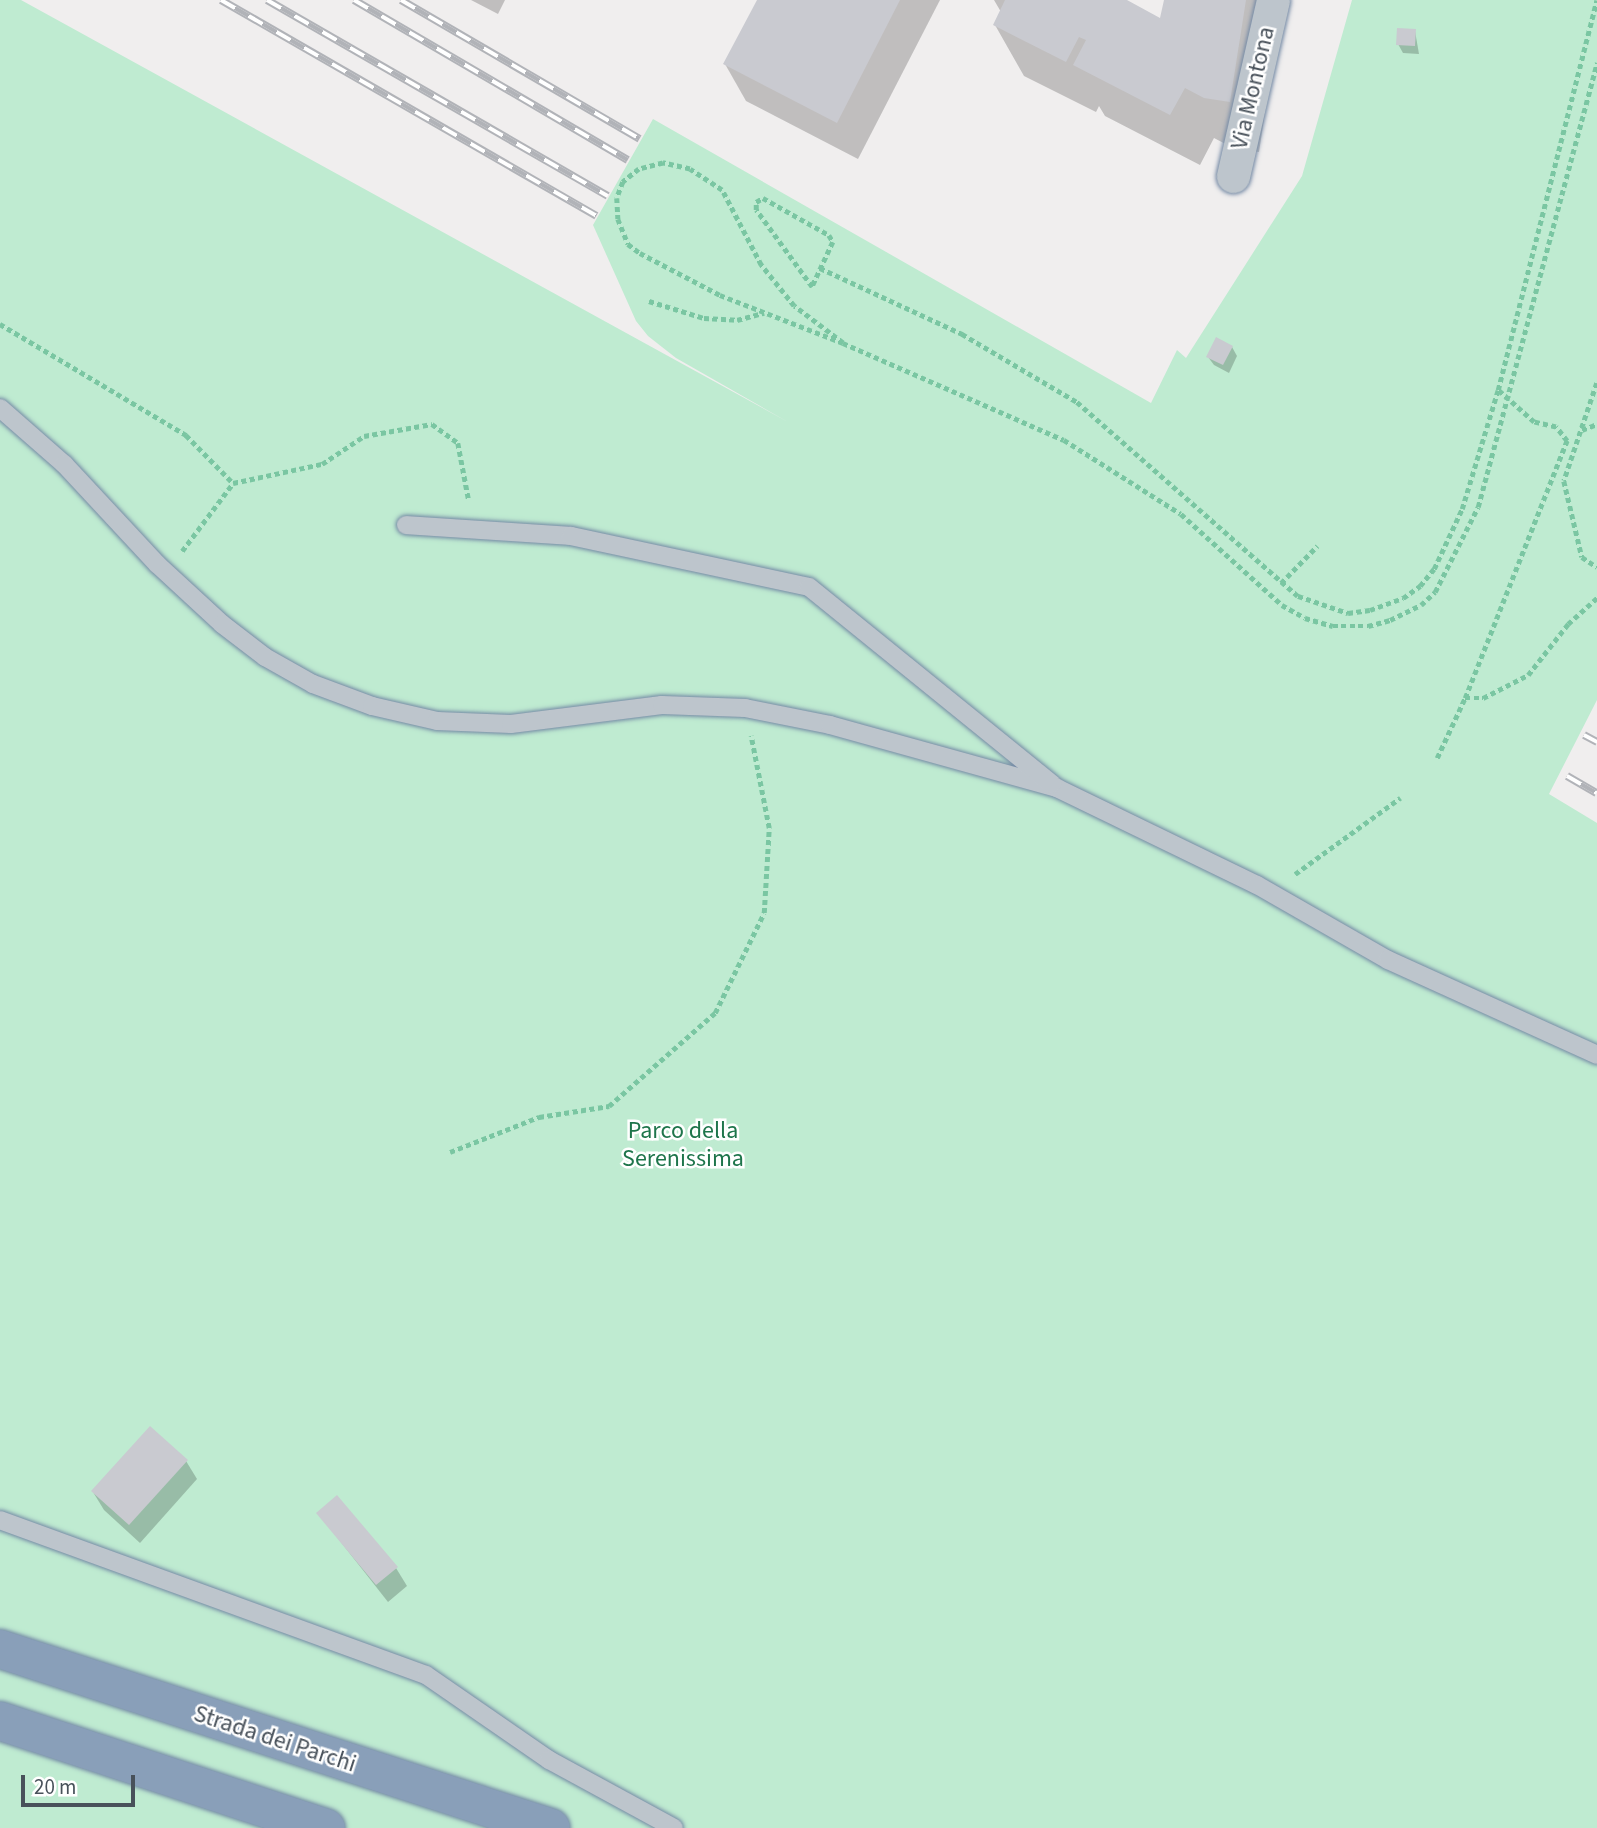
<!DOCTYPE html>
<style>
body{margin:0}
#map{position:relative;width:1597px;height:1828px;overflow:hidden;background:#f0eeee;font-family:"Source Sans 3",sans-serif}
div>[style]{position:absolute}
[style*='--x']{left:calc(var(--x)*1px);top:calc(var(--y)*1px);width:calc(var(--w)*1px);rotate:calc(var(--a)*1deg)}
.green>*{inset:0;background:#bfebd1}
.shadow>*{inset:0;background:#0003}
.building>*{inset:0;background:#c9cad0}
.path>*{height:4.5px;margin-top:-2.25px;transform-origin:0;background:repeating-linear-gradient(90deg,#7ac6a2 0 5px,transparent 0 8.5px)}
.roads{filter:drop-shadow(0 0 2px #758aa5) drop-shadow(0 0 2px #758aa5)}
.lane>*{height:18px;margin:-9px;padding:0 9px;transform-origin:9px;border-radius:9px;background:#bdc5cc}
.street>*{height:33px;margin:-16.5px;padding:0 16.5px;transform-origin:16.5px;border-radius:16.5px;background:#bdc5cc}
.highway>*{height:38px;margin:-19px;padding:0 19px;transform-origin:19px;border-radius:19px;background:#899fb9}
.rail>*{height:8px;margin-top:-4px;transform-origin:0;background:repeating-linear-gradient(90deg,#fff 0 16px,#b1b3b8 0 32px);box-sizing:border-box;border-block:2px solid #b1b3b8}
span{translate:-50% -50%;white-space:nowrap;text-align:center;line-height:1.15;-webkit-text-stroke:5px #fff;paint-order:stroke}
.street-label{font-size:24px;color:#48515a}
.park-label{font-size:24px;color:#1e754b}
.scale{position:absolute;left:21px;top:1775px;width:114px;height:32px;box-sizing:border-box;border:4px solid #48515a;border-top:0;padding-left:9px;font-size:21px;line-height:24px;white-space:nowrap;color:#48515a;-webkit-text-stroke:5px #fff;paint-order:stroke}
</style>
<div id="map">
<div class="green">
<i style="clip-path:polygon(0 0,21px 0,788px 422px,676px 358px,648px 336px,636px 321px,593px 225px,653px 119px,1151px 403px,1177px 350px,1186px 358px,1302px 176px,1352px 0,1597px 0,1597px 700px,1549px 794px,1597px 823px,1597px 1828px,0 1828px)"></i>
</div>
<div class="shadow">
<i style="clip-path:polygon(471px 0,505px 0,498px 14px)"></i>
<i style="clip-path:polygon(759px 0,940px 0,858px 159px,746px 101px,725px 64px)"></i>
<i style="clip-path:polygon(994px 0,1123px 0,1162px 21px,1165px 0,1282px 0,1259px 152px,1235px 149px,1214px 138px,1200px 165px,1105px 116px,1099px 106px,1096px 112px,1024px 76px,995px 25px,1001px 12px)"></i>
<i style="clip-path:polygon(1415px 31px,1419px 54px,1403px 53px,1398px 44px)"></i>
<i style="clip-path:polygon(1232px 347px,1237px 356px,1229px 373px,1214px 365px,1208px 357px)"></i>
<i style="clip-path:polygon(186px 1461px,197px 1479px,140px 1543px,104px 1510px,93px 1492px)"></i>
<i style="clip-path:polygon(318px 1513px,396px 1568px,407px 1586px,388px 1602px)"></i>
</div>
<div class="building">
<i style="clip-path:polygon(757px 0,900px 0,837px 123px,723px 64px)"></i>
<i style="clip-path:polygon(1005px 0,1127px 0,1160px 18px,1164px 0,1246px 0,1230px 102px,1204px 98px,1185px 88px,1170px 115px,1073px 65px,1086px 40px,1079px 37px,1066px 62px,993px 25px)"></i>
<i style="clip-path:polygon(1397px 28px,1416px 29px,1415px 46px,1396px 45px)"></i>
<i style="clip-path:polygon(1216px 337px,1233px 346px,1223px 365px,1206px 357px)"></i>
<i style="clip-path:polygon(150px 1426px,188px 1460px,129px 1525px,91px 1491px)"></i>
<i style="clip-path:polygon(337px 1495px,398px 1567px,376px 1585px,316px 1513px)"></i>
</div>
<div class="path">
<i style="--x:763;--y:198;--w:76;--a:29.3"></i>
<i style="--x:829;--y:235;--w:8;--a:60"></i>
<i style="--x:833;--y:242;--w:50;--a:115"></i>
<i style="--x:812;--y:287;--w:95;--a:-126"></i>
<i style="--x:756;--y:210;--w:8;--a:-90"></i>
<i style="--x:756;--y:202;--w:8;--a:-30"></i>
<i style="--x:820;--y:268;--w:157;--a:24.9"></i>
<i style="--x:962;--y:334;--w:134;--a:30.6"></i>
<i style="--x:1077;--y:402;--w:294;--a:41.3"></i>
<i style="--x:1298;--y:596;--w:53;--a:18.8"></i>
<i style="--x:1348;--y:613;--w:22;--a:-8"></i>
<i style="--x:1370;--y:610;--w:35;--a:-20"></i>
<i style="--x:1403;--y:598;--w:21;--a:-35"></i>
<i style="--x:1420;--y:586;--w:22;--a:-51"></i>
<i style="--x:1434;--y:569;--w:66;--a:-65"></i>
<i style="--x:1462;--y:509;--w:124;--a:-73.2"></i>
<i style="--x:1498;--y:390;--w:402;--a:-75.8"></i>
<i style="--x:649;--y:301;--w:58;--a:17.2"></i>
<i style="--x:704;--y:318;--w:33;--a:3"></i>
<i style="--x:737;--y:320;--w:28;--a:-15"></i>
<i style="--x:0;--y:324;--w:217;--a:30.8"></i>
<i style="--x:186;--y:435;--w:67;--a:45.6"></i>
<i style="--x:843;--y:343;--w:61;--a:-142.9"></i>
<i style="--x:794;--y:306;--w:53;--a:-128.8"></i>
<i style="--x:761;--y:265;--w:85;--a:-117.5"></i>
<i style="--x:722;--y:190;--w:38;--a:-147"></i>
<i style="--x:690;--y:169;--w:28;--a:-167"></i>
<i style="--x:663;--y:163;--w:25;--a:166"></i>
<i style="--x:639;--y:169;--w:21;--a:141"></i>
<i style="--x:623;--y:182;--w:17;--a:111"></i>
<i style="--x:617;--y:198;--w:21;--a:87"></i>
<i style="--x:618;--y:219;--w:27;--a:68"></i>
<i style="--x:628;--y:244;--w:15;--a:37"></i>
<i style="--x:640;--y:253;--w:90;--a:27.7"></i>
<i style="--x:720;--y:295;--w:132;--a:21.3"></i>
<i style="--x:843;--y:343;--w:241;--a:23.7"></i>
<i style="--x:1064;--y:440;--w:138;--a:32.3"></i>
<i style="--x:1181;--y:514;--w:136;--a:42"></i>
<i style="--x:1282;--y:605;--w:26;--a:29"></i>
<i style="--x:1305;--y:618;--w:29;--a:16"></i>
<i style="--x:1333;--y:626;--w:35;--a:0"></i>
<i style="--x:1368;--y:626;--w:23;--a:-15"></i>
<i style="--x:1390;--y:620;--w:34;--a:-26"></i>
<i style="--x:1421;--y:605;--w:19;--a:-43"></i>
<i style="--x:1435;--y:592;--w:95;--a:-63.2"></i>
<i style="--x:1478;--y:507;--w:460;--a:-75"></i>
<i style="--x:1597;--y:383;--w:103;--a:108.6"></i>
<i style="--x:1564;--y:481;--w:78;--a:76.7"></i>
<i style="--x:1582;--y:557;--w:18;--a:34"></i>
<i style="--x:1582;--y:430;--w:16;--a:-22"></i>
<i style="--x:182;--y:551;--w:85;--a:-53.1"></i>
<i style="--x:233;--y:483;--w:91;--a:-12.1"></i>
<i style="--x:322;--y:464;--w:50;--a:-33.7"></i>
<i style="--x:364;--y:436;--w:69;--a:-10"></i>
<i style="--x:432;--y:424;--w:32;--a:36"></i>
<i style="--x:458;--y:443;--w:59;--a:79.3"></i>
<i style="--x:1281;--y:583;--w:52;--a:-45.8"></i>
<i style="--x:1465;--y:698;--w:18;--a:0"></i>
<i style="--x:1483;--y:698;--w:51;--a:-27.1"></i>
<i style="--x:1528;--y:675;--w:65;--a:-51.9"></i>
<i style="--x:1568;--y:624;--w:39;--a:-42"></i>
<i style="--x:1437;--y:758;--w:66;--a:-65"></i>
<i style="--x:1465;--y:698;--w:277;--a:-68.4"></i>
<i style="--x:1567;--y:441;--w:18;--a:-128"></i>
<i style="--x:1556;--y:427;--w:23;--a:-167"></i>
<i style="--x:1534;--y:422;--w:48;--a:-138.4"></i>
<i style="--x:1295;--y:874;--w:130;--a:-35.9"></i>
<i style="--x:450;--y:1152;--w:96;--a:-21.5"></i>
<i style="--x:539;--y:1117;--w:71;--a:-8.9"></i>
<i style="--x:609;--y:1106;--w:141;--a:-41.3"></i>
<i style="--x:715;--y:1013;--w:111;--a:-63.9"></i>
<i style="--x:764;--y:913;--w:85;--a:-86.6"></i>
<i style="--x:769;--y:828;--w:94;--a:-101.1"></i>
</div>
<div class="roads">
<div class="lane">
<i style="--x:0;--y:408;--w:85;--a:41.2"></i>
<i style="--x:64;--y:464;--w:137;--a:47.1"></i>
<i style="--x:157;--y:564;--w:88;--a:42.7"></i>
<i style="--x:222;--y:624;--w:54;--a:37.5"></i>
<i style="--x:265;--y:657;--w:55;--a:29.4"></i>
<i style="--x:313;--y:684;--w:63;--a:20.4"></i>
<i style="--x:372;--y:706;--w:67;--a:13"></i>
<i style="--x:437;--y:721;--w:74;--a:2.3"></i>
<i style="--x:511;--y:724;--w:152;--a:-7.2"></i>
<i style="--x:662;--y:705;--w:83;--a:2.1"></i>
<i style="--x:745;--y:708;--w:87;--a:11.3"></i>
<i style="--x:830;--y:725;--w:236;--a:15.5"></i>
<i style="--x:1057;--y:788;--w:222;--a:25.9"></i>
<i style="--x:1257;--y:885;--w:151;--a:29.8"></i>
<i style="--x:1388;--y:960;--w:230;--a:24.4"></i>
<i style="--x:406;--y:525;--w:165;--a:3.8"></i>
<i style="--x:571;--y:536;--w:243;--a:12.1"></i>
<i style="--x:809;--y:587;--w:313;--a:39"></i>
<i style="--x:0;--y:1520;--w:453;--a:20"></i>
<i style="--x:426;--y:1675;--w:150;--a:34.6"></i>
<i style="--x:549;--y:1760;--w:142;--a:28.5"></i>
</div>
<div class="street">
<i style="--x:1233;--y:176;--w:180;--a:-77.2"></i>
</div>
<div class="highway">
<i style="--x:0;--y:1649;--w:579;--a:18"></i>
<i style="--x:0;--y:1721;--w:343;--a:18.2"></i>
</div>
</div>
<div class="rail">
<i style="--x:221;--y:0;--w:433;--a:29.9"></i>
<i style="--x:267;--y:0;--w:393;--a:29.9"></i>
<i style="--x:354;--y:0;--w:317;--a:30.3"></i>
<i style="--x:401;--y:0;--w:276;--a:30.2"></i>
<i style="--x:1584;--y:735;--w:15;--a:28"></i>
<i style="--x:1567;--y:776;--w:34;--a:30"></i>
</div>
<div class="street-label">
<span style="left:1253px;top:88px;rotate:-77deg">Via Montona</span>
<span style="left:275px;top:1739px;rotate:18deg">Strada dei Parchi</span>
</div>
<div class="park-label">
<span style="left:683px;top:1145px">Parco della<br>Serenissima</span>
</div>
<div class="scale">20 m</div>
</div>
